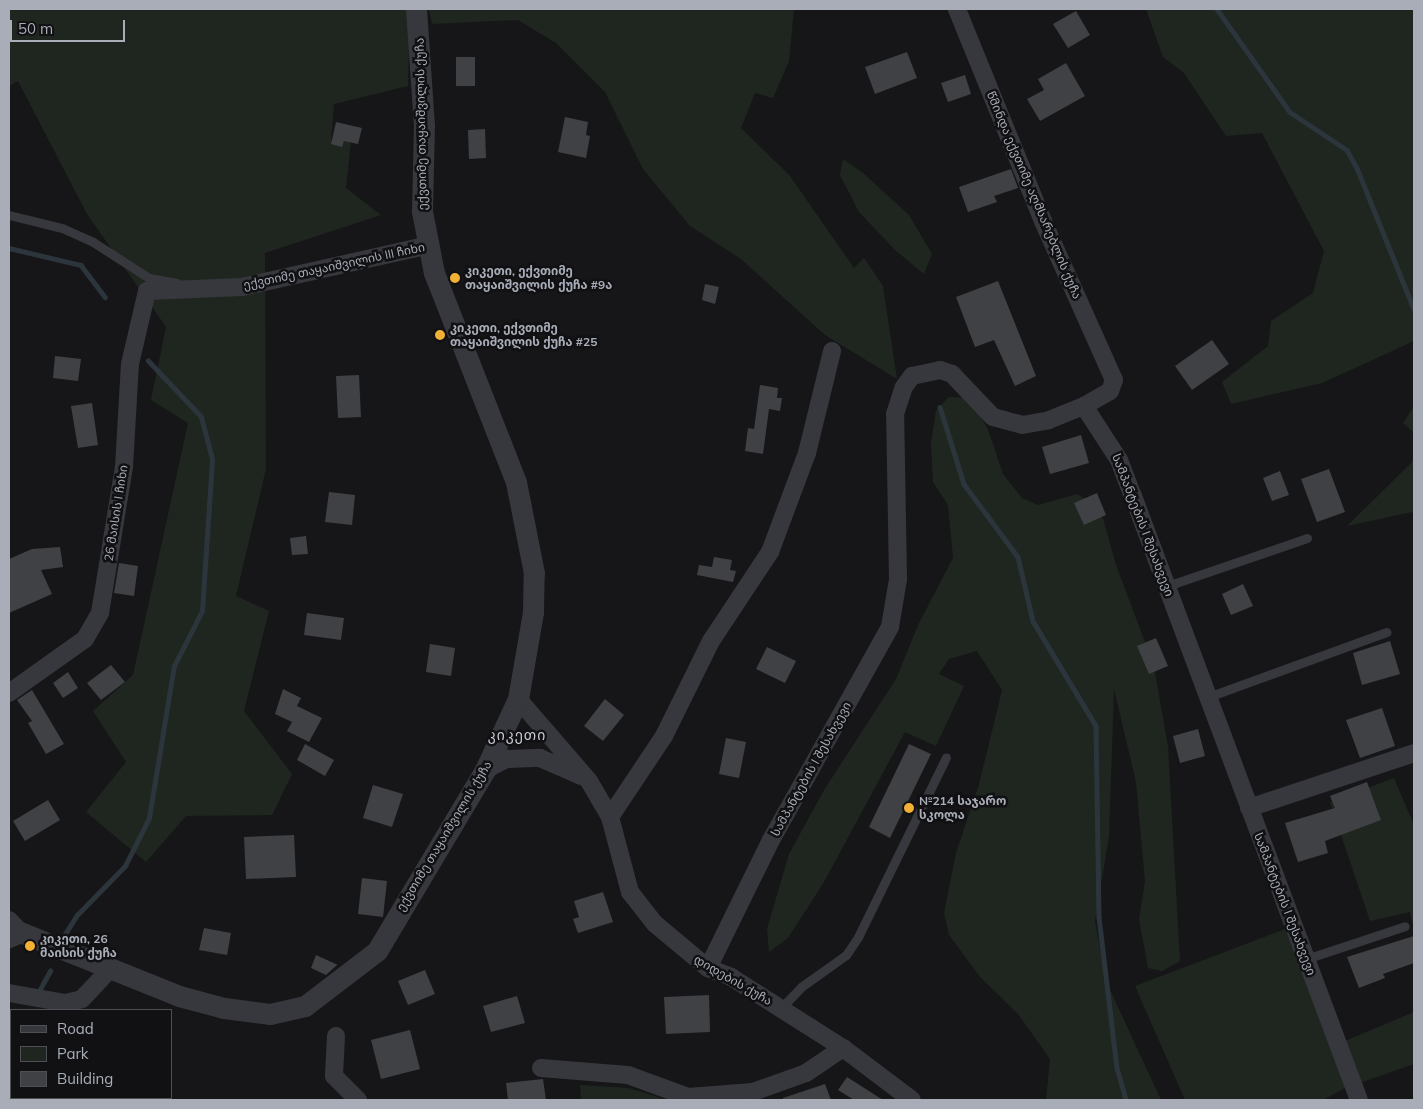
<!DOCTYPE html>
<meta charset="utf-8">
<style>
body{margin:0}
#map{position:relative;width:1423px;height:1109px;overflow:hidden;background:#161618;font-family:Mulish,"Noto Sans Georgian",sans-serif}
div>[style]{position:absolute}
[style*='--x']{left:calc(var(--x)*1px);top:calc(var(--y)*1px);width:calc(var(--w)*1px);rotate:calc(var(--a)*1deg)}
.green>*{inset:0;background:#1e261f}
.stream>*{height:4.5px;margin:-2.25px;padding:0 2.25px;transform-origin:2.25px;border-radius:2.25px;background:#2c353c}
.building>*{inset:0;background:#404145}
.service>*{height:9px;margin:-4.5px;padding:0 4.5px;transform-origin:4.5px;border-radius:4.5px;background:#37383d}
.minor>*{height:18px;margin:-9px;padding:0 9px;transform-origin:9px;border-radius:9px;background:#37383d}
.tertiary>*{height:21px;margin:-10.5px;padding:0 10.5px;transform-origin:10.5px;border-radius:10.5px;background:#37383d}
.dots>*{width:14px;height:14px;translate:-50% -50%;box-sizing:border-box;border:2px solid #111113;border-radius:50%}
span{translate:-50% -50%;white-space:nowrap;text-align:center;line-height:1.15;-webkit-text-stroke:5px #111113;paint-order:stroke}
.street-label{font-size:12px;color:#a8adb8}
.poi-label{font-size:12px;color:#a8adb8;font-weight:700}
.left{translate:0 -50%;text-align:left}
.neighbourhood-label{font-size:14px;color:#c9ccd4;letter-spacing:1px}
.frame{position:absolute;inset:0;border:10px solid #a8adb8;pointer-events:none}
.legend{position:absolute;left:10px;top:1009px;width:162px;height:90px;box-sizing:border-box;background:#111113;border:1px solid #4d4f55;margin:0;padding:6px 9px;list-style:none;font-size:15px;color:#a8adb8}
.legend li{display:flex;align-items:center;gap:10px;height:25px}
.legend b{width:25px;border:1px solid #4d4f55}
.scale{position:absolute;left:10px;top:20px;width:115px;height:22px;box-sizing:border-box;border:2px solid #a8adb8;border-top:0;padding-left:6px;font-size:15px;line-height:18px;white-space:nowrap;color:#a8adb8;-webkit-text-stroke:4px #111113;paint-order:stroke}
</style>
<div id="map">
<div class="green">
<i style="clip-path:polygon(9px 9px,410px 9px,408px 86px,334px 104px,331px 140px,351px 141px,346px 188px,381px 215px,265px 253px,266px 469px,236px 596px,269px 611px,244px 711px,292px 774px,272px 815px,186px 816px,146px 862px,86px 812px,126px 762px,93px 711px,133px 675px,188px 423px,151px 400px,166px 327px,87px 214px,18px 81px,9px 86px)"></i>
<i style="clip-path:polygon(429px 9px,794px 9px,789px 61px,773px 98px,755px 93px,741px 128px,790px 176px,854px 268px,864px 258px,883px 286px,897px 379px,825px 335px,741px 259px,690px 226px,643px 169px,605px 92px,556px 43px,518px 20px,432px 24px)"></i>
<i style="clip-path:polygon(1146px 9px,1414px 9px,1414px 341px,1322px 383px,1231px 404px,1222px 382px,1268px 346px,1271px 321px,1313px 293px,1324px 251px,1262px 133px,1226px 136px,1184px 73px,1163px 57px)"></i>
<i style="clip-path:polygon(843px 159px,863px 173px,909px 215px,932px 254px,924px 274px,895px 250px,859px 212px,840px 175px)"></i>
<i style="clip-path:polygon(949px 397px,972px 398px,989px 432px,1003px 474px,1022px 498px,1038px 505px,1077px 494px,1100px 508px,1116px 565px,1154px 666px,1168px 747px,1180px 961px,1162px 971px,1148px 968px,1139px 919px,1145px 881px,1136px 782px,1114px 689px,1109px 836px,1095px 921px,1106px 981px,1161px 1100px,1046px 1100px,1050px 1059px,1018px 1014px,980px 977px,949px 935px,944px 913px,956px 853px,979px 784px,1002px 690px,977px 651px,949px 659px,939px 674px,964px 686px,936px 746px,905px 732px,824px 882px,788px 938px,769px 952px,767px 929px,789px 854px,824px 790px,896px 679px,919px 623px,953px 558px,948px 505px,933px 482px,931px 444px,936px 410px)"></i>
<i style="clip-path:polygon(1414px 406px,1414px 433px,1403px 423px)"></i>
<i style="clip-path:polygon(1414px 451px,1414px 515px,1412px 512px,1347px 526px,1412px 462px)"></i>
<i style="clip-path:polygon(1394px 778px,1414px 825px,1414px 928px,1410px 912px,1370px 921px,1330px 802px)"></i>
<i style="clip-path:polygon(1285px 929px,1333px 1046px,1414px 1012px,1414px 1064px,1343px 1089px,1323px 1100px,1185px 1100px,1135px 986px)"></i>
<i style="clip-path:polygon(580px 1085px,629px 1088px,667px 1100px,581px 1100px)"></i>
</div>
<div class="stream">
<i style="--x:1217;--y:9;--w:126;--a:54.7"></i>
<i style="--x:1290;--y:112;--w:69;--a:33.7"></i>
<i style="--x:1347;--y:150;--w:21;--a:61"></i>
<i style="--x:1357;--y:168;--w:152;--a:68"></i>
<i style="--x:9;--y:248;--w:74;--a:13.3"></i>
<i style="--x:81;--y:265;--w:40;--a:53"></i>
<i style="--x:940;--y:407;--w:81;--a:72.7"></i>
<i style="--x:964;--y:484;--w:91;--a:53.5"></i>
<i style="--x:1018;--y:557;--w:66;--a:76.8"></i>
<i style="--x:1033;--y:621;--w:122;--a:59"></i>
<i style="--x:1096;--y:726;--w:191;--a:89.1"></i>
<i style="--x:1099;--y:917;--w:152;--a:83.2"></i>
<i style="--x:1117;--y:1068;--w:33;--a:74"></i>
<i style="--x:65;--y:934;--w:22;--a:-58"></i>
<i style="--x:77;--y:915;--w:69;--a:-45.6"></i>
<i style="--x:125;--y:866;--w:54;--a:-63.4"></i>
<i style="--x:149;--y:818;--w:154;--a:-80.7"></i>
<i style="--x:174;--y:666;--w:62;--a:-63"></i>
<i style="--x:202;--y:611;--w:152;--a:-86.2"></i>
<i style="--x:212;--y:459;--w:43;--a:-104.7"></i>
<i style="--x:201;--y:417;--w:77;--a:-133.4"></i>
<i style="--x:39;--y:991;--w:23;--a:-61"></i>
<i style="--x:9;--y:1039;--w:5;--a:-68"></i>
</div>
<div class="building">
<i style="clip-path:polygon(1076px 11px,1090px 35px,1068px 48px,1053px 24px)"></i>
<i style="clip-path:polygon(907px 52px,917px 78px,875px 94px,865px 67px)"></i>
<i style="clip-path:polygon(456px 57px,475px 57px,475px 86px,456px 86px)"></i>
<i style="clip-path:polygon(1066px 63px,1085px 96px,1040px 121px,1027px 99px,1044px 90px,1038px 79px)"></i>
<i style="clip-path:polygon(965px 75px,971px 94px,948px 102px,941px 83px)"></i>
<i style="clip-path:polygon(565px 117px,588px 122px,586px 135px,590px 136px,586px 158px,558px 152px)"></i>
<i style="clip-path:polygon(336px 122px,362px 128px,358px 144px,344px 141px,342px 147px,331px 144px)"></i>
<i style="clip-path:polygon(485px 129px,486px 158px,469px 159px,468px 130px)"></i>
<i style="clip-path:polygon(1011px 169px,1018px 188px,994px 196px,997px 202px,968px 212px,959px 187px)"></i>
<i style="clip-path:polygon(998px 281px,1036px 376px,1015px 386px,994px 340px,975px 347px,956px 297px)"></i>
<i style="clip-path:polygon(705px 284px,719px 287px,715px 304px,702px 300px)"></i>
<i style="clip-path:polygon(1212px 340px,1229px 364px,1192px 390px,1175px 366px)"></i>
<i style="clip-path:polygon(55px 356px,81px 359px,78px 381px,53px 378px)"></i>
<i style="clip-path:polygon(359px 375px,361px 417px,338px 418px,336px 376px)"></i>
<i style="clip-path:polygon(760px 385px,778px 388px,777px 398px,782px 398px,780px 411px,769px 409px,763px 454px,745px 451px,748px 428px,754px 429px)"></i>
<i style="clip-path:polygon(92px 403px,98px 445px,78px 448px,71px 406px)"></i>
<i style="clip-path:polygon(1081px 435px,1089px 463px,1050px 474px,1042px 447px)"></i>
<i style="clip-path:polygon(1329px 469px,1345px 512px,1317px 522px,1301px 479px)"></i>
<i style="clip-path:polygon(1280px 471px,1289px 495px,1272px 501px,1263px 478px)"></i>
<i style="clip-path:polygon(329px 492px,355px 495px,352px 525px,325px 522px)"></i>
<i style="clip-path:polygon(1097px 493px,1106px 515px,1084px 525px,1074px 503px)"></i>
<i style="clip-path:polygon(306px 536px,308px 554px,292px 555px,290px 538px)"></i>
<i style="clip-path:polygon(60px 547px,63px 567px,41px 570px,52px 594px,9px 613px,9px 559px,32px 549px)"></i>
<i style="clip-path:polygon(714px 557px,732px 560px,730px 570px,736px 571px,733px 582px,697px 575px,699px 565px,712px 567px)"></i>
<i style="clip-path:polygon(119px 563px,138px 566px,134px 596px,114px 593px)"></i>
<i style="clip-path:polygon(1243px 584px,1253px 606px,1231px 615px,1222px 594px)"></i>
<i style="clip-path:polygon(307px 613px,344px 618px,341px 640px,304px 635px)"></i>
<i style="clip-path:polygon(1156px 638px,1168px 666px,1149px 674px,1137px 646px)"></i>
<i style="clip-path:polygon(1390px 641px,1400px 674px,1362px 685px,1353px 653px)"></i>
<i style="clip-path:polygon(430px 644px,455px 648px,451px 676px,426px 672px)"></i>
<i style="clip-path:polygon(767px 647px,796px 661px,785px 683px,756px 669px)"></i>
<i style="clip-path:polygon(111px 665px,125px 682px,101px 700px,87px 683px)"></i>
<i style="clip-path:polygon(68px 672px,78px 688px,63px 698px,53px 683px)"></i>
<i style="clip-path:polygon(283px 689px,301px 698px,297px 706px,322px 718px,309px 742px,287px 731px,292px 722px,275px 714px)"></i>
<i style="clip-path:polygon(32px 690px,64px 744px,46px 754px,28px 723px,32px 721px,17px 700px)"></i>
<i style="clip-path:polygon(605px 699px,624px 715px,603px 741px,584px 726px)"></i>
<i style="clip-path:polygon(1382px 708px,1395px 746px,1360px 758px,1346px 720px)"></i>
<i style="clip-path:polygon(1198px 729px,1205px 756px,1180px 763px,1173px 736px)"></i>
<i style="clip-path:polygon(726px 738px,746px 742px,739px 778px,719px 774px)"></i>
<i style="clip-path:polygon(305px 744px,334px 760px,325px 776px,297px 760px)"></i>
<i style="clip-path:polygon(909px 744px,931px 754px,890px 838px,869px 827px)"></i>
<i style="clip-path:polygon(1367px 782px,1381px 820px,1325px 841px,1328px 853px,1298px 862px,1285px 823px,1335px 808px,1330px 796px)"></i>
<i style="clip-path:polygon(373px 785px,403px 794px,392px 827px,363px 818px)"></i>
<i style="clip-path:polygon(48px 800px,60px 820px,25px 841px,13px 821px)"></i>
<i style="clip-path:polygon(294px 835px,296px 877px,246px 879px,244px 837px)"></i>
<i style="clip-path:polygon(362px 878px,387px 881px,383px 917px,358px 914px)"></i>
<i style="clip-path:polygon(603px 892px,613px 922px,578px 933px,573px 919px,579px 917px,574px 901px)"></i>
<i style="clip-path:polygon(204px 928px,231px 933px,227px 955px,199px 950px)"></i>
<i style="clip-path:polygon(1414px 936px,1414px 963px,1383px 974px,1385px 978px,1359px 988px,1347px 957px)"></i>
<i style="clip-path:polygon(316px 955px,338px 965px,337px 965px,326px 975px,311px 968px)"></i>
<i style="clip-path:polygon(425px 970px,435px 994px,408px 1005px,398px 981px)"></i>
<i style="clip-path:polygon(709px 995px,710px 1032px,666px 1034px,664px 997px)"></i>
<i style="clip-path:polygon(517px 996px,525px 1023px,491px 1032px,483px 1006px)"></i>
<i style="clip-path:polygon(410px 1030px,420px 1069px,381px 1079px,371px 1040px)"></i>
<i style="clip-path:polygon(847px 1077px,883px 1100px,854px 1100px,838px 1090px)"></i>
<i style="clip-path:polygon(543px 1079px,546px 1100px,508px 1100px,506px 1083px)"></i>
<i style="clip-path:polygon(825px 1084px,831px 1100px,783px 1100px,783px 1098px)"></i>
</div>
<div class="service">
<i style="--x:9;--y:215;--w:55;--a:13.8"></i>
<i style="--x:62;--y:228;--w:34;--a:24"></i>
<i style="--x:93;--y:242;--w:67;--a:32.7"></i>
<i style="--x:149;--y:278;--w:28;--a:10"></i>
<i style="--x:1167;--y:586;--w:148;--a:-18.9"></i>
<i style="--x:1208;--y:697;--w:190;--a:-20"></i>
<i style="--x:1306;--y:959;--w:104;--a:-18.4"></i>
<i style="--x:781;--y:1008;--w:29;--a:-46"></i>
<i style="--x:801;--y:987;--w:55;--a:-35.4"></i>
<i style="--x:846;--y:955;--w:22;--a:-56"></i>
<i style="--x:858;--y:937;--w:200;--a:-63.9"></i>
</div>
<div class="minor">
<i style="--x:1084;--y:406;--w:64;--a:57.1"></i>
<i style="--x:1119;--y:460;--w:39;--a:69"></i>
<i style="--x:1133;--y:496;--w:645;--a:69.49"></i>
<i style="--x:9;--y:693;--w:93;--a:-35.4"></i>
<i style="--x:85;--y:639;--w:30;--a:-60"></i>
<i style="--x:100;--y:613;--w:148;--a:-80.7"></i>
<i style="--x:124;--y:467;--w:103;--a:-86.7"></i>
<i style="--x:130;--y:364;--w:75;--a:-76.9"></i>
<i style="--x:147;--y:291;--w:95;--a:-2.4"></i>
<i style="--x:242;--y:287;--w:193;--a:-12.6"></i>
<i style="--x:518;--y:699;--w:108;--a:49.1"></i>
<i style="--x:589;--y:781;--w:42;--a:59.7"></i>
<i style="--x:610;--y:817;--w:78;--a:75.1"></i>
<i style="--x:630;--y:892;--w:39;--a:52"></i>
<i style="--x:654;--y:923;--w:70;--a:39.8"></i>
<i style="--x:708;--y:968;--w:25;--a:21"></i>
<i style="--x:731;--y:977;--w:133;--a:32.4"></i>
<i style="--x:843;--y:1048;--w:86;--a:37"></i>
<i style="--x:485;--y:770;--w:25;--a:-27"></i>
<i style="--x:507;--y:759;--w:33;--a:-2"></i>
<i style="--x:540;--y:758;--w:45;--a:23.7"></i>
<i style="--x:1249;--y:808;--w:174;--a:-18.4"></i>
<i style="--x:610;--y:817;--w:97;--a:-56.3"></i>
<i style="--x:664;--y:736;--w:106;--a:-63.7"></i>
<i style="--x:711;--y:641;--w:107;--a:-56.5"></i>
<i style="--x:770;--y:552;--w:106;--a:-69.5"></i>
<i style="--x:807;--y:453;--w:105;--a:-76.2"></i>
<i style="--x:9;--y:920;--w:16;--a:47"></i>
<i style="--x:708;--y:968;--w:143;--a:-63.8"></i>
<i style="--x:771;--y:840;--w:244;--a:-60.8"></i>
<i style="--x:890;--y:627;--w:49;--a:-80.5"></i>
<i style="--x:898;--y:579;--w:165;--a:-91"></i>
<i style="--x:895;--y:414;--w:28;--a:-72"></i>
<i style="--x:904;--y:387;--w:14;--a:-54"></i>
<i style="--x:912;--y:376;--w:29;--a:-12"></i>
<i style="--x:940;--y:370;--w:13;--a:18"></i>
<i style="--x:952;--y:374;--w:59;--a:46.4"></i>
<i style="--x:993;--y:417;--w:30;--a:15"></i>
<i style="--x:1022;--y:425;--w:27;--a:-10"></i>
<i style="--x:1049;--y:420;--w:38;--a:-22"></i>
<i style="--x:1084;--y:406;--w:30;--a:-30"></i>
<i style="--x:1110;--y:391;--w:12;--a:-70"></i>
<i style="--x:1114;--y:380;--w:174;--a:-114.1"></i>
<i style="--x:1043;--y:221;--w:229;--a:-112.1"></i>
<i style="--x:9;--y:993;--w:57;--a:10.1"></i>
<i style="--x:65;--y:1003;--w:17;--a:-13"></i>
<i style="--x:82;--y:999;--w:41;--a:-47"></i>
<i style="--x:336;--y:1036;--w:40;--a:92.9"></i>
<i style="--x:334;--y:1076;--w:34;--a:45"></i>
<i style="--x:541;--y:1068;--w:87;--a:4.6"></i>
<i style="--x:628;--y:1075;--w:64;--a:20.1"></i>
<i style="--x:688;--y:1097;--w:65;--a:-4.4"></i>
<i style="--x:753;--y:1092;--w:56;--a:-19.7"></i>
<i style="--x:806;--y:1073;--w:45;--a:-34"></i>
</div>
<div class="tertiary">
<i style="--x:9;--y:937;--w:12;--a:-24"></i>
<i style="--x:20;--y:932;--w:171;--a:21.9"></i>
<i style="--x:179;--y:996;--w:47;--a:14.9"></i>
<i style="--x:224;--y:1008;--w:46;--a:7.4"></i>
<i style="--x:270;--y:1014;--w:36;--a:-13"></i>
<i style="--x:305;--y:1006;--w:91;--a:-37.4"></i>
<i style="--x:377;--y:951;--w:211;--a:-59.2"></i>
<i style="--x:485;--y:770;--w:78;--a:-65.1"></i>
<i style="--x:518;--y:699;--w:88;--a:-80.2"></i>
<i style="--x:533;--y:612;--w:39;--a:-89"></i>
<i style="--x:534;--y:573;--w:93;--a:-101.2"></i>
<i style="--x:516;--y:482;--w:225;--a:-111.4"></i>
<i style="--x:434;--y:273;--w:63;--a:-101"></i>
<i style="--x:422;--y:211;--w:85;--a:-88.7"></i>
<i style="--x:424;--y:126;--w:117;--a:-93.9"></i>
</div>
<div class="dots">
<i style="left:455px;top:278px;background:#f2b134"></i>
<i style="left:440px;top:335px;background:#f2b134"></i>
<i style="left:909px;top:808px;background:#f2b134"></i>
<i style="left:30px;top:946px;background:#f2b134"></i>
</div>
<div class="street-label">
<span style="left:421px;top:124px;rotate:-91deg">ექვთიმე თაყაიშვილის ქუჩა</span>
<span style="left:1034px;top:195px;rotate:67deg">წმინდა ექვთიმე აღმსარებლის ქუჩა</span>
<span style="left:334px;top:266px;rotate:-12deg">ექვთიმე თაყაიშვილის III ჩიხი</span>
<span style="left:116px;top:513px;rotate:-81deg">26 მაისის I ჩიხი</span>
<span style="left:1143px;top:525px;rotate:69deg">სამპანტების I შესახვევი</span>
<span style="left:811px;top:769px;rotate:-61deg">სამპანტების I შესახვევი</span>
<span style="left:444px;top:836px;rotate:-59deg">ექვთიმე თაყაიშვილის ქუჩა</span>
<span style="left:1285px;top:904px;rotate:69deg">სამპანტების I შესახვევი</span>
<span style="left:733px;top:980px;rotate:30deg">დიდების ქუჩა</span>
</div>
<div class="poi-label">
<span class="left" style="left:465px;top:278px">კიკეთი, ექვთიმე<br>თაყაიშვილის ქუჩა #9ა</span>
<span class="left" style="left:450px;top:335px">კიკეთი, ექვთიმე<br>თაყაიშვილის ქუჩა #25</span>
<span class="left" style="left:919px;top:808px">№214 საჯარო<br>სკოლა</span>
<span class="left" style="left:40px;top:946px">კიკეთი, 26<br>მაისის ქუჩა</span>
</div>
<div class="neighbourhood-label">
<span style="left:517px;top:735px">კიკეთი</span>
</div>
<div class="frame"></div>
<ul class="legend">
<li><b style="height:6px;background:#37383d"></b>Road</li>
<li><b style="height:14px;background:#1e261f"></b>Park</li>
<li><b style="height:14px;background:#404145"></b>Building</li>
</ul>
<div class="scale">50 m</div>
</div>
